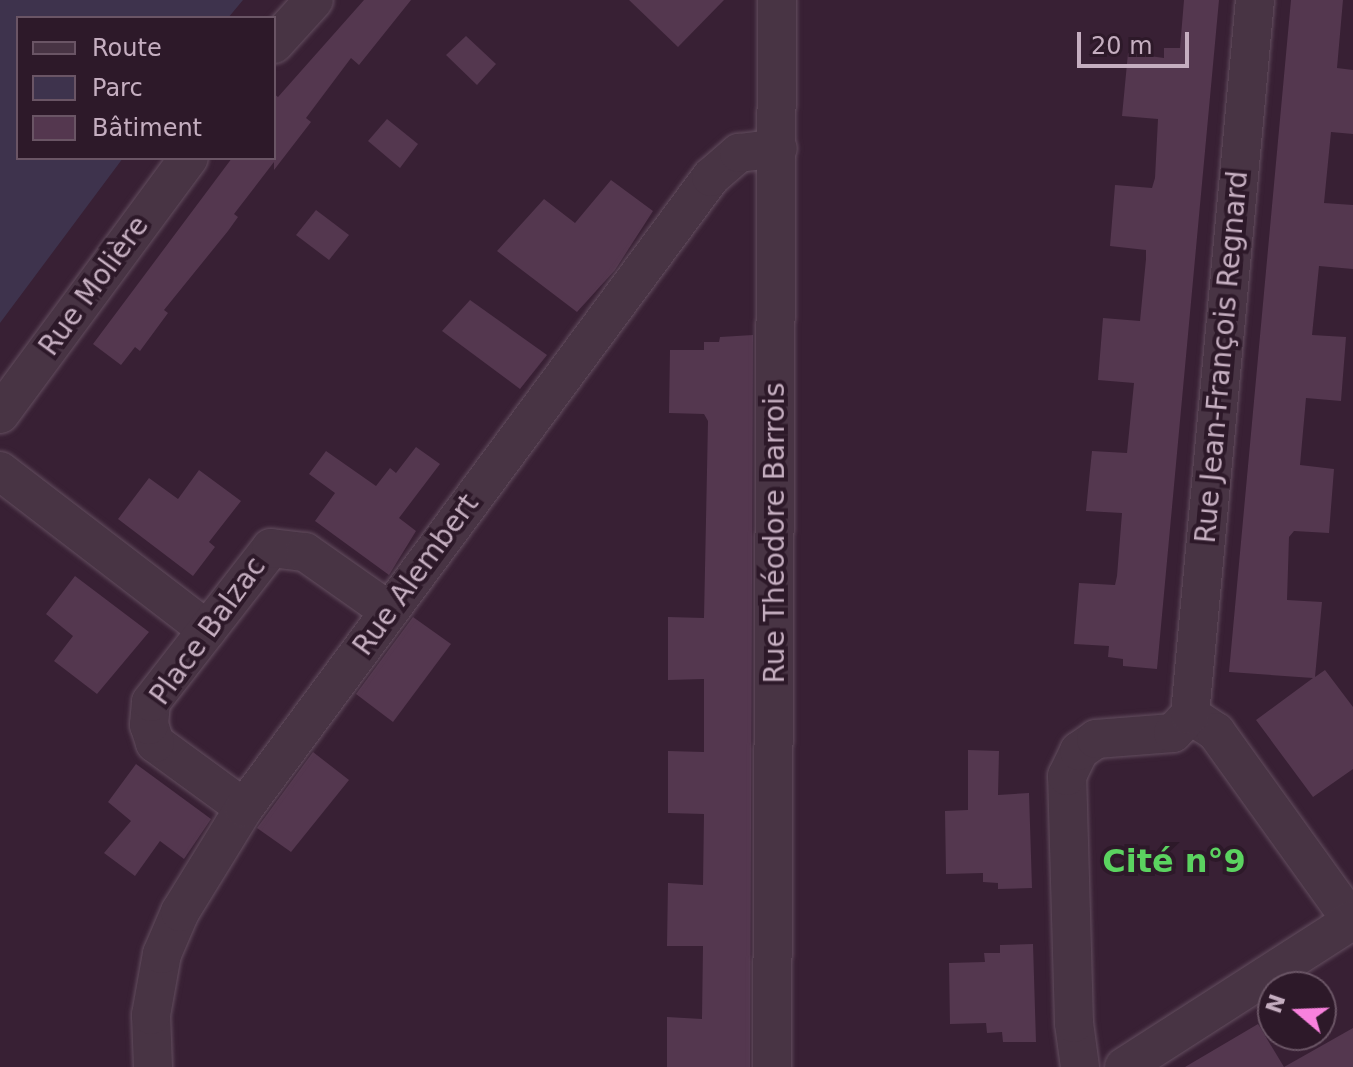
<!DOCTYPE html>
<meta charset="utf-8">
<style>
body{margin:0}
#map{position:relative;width:1353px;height:1067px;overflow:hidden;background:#382034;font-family:"DejaVu Sans",sans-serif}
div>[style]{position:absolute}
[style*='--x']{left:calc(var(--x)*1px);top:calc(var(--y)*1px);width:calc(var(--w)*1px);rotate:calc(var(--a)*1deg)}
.green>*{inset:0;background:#3e334d}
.building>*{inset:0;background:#54374f}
.roads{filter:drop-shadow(0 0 2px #634e5f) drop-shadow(0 0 2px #634e5f)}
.street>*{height:38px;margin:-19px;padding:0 19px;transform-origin:19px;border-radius:19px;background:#483444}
span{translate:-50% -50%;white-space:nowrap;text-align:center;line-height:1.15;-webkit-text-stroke:8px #2d1929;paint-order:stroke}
.street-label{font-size:28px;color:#c5aec0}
.quarter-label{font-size:32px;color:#5bd360;font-weight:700}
.legend{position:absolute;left:16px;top:16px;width:260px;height:144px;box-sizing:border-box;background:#2d1929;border:2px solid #6a5565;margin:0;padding:10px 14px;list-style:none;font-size:24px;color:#c5aec0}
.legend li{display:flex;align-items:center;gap:16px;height:40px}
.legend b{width:40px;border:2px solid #6a5565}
.north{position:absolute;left:1257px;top:971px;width:80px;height:80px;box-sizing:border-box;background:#2d1929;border:2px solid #6a5565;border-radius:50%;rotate:289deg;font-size:22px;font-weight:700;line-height:32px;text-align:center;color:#c5aec0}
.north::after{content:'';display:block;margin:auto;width:28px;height:36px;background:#f881dd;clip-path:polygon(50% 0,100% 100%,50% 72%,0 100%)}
.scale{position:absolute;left:1077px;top:32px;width:112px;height:36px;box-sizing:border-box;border:4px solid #c5aec0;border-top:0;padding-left:10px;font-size:24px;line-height:28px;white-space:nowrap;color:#c5aec0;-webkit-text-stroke:6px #2d1929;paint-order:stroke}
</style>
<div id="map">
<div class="green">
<i style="clip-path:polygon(0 0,243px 0,228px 18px,18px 18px,18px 158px,123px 158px,0 323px)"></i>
</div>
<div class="building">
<i style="clip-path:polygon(364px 0,411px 0,359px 65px,351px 58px,306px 118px,311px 122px,274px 170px,274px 162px,234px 214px,238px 217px,228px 231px,164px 310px,168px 313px,140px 351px,135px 347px,121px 365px,93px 344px,232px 158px,274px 158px,274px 94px,278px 97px)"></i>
<i style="clip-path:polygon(629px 0,724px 0,678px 47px)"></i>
<i style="clip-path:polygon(1184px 0,1219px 0,1157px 669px,1123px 666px,1123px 659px,1108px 657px,1109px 646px,1074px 644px,1079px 583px,1115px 585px,1117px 576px,1122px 513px,1086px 511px,1089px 480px,1092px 451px,1127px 453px,1134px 383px,1098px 380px,1103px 318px,1140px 321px,1146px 259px,1146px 250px,1110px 246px,1115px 185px,1152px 188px,1155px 178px,1158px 119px,1122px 116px,1128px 53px,1164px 58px,1164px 48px,1180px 48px)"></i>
<i style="clip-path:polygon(1291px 0,1343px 0,1337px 68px,1353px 70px,1353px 134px,1331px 132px,1324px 203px,1353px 205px,1353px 269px,1319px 266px,1312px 335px,1346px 337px,1341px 401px,1306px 398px,1300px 465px,1334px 469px,1329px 533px,1294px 531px,1289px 537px,1287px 600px,1322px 602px,1315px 677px,1325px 670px,1353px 707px,1353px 769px,1313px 797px,1256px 720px,1313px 678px,1229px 672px)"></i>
<i style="clip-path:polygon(466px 36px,496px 64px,477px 85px,446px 55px)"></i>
<i style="clip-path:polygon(387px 119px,418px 144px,400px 168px,368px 141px)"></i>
<i style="clip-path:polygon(611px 180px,653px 211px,615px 270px,577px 312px,497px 251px,544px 199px,575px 223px)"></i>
<i style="clip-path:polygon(316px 210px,349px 235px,329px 260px,296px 235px)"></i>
<i style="clip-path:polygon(470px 300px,547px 355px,520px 389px,442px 331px)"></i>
<i style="clip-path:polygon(753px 335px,750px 1067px,667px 1067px,667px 1017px,702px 1019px,703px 946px,667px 946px,668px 883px,703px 885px,704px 814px,668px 813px,668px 751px,704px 752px,704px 679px,668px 680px,668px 617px,704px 618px,708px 421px,704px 414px,669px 413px,670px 350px,704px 350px,704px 342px,719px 342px,720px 337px)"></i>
<i style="clip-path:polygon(416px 447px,440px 464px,399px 518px,416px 531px,389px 575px,315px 521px,335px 493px,309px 474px,326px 451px,376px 486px,390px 468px,396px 473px)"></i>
<i style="clip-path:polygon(199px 470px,241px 501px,209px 542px,215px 547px,193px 576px,118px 519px,149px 478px,178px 499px)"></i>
<i style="clip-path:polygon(75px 576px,149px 632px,97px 694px,54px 661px,73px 636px,46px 614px)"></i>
<i style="clip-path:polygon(413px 617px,451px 644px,393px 722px,356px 694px)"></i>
<i style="clip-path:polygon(968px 750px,999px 751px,998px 795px,1029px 793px,1032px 888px,998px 889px,998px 883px,983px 882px,983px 873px,946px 874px,945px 811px,968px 810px)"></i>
<i style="clip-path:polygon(313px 752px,349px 780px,291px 852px,257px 828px)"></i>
<i style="clip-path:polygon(136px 764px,211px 819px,184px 859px,160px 841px,135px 876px,104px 853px,131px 821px,108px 802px)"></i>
<i style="clip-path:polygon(1033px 944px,1036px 1042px,1003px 1042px,1002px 1032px,987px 1033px,986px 1023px,950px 1024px,949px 963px,985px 962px,984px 953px,1000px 953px,1000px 945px)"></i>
<i style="clip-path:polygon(1258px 1024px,1284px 1067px,1353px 1028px,1353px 1067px,1185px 1067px)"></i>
</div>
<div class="roads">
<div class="street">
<i style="--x:274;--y:44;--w:59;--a:-47.7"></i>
<i style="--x:0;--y:414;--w:318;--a:-53.6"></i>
<i style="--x:0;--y:471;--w:261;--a:37.5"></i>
<i style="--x:1190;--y:715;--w:31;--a:33"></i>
<i style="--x:1216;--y:732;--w:231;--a:54.3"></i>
<i style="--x:244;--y:808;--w:110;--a:-143.9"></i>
<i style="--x:155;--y:743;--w:19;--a:-108"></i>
<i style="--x:149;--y:725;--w:23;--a:-85"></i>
<i style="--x:151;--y:702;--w:195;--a:-52.1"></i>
<i style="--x:271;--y:548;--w:34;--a:7"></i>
<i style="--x:305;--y:552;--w:103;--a:35.1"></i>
<i style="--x:153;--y:1067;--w:52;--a:-92.2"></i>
<i style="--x:151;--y:1015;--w:62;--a:-79.8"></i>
<i style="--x:162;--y:954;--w:46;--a:-66.8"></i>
<i style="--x:180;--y:912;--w:122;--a:-58.4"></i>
<i style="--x:244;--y:808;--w:785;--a:-53.5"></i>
<i style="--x:711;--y:177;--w:37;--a:-41"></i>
<i style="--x:739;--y:153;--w:39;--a:-7"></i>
<i style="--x:772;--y:1067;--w:1067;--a:-89.73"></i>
<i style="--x:1080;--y:1067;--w:44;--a:-97.8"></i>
<i style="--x:1074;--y:1023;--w:247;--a:-91.6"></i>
<i style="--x:1067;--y:776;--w:28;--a:-64"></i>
<i style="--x:1079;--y:751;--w:21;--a:-35"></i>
<i style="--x:1096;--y:739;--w:77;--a:-4.5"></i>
<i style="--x:1173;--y:733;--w:25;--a:-47"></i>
<i style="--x:1190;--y:715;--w:718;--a:-84.81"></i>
<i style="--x:1124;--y:1067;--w:272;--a:-32.7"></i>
</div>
</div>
<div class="street-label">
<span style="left:94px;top:286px;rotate:-54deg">Rue Molière</span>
<span style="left:1222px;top:357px;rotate:-85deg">Rue Jean-François Regnard</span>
<span style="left:775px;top:533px;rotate:-90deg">Rue Théodore Barrois</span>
<span style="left:416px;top:575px;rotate:-54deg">Rue Alembert</span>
<span style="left:208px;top:631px;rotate:-54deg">Place Balzac</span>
</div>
<div class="quarter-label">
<span style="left:1174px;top:861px">Cité n°9</span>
</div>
<ul class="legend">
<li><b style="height:10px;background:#483444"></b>Route</li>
<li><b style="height:22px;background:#3e334d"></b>Parc</li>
<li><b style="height:22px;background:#54374f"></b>Bâtiment</li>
</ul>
<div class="north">N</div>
<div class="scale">20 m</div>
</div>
